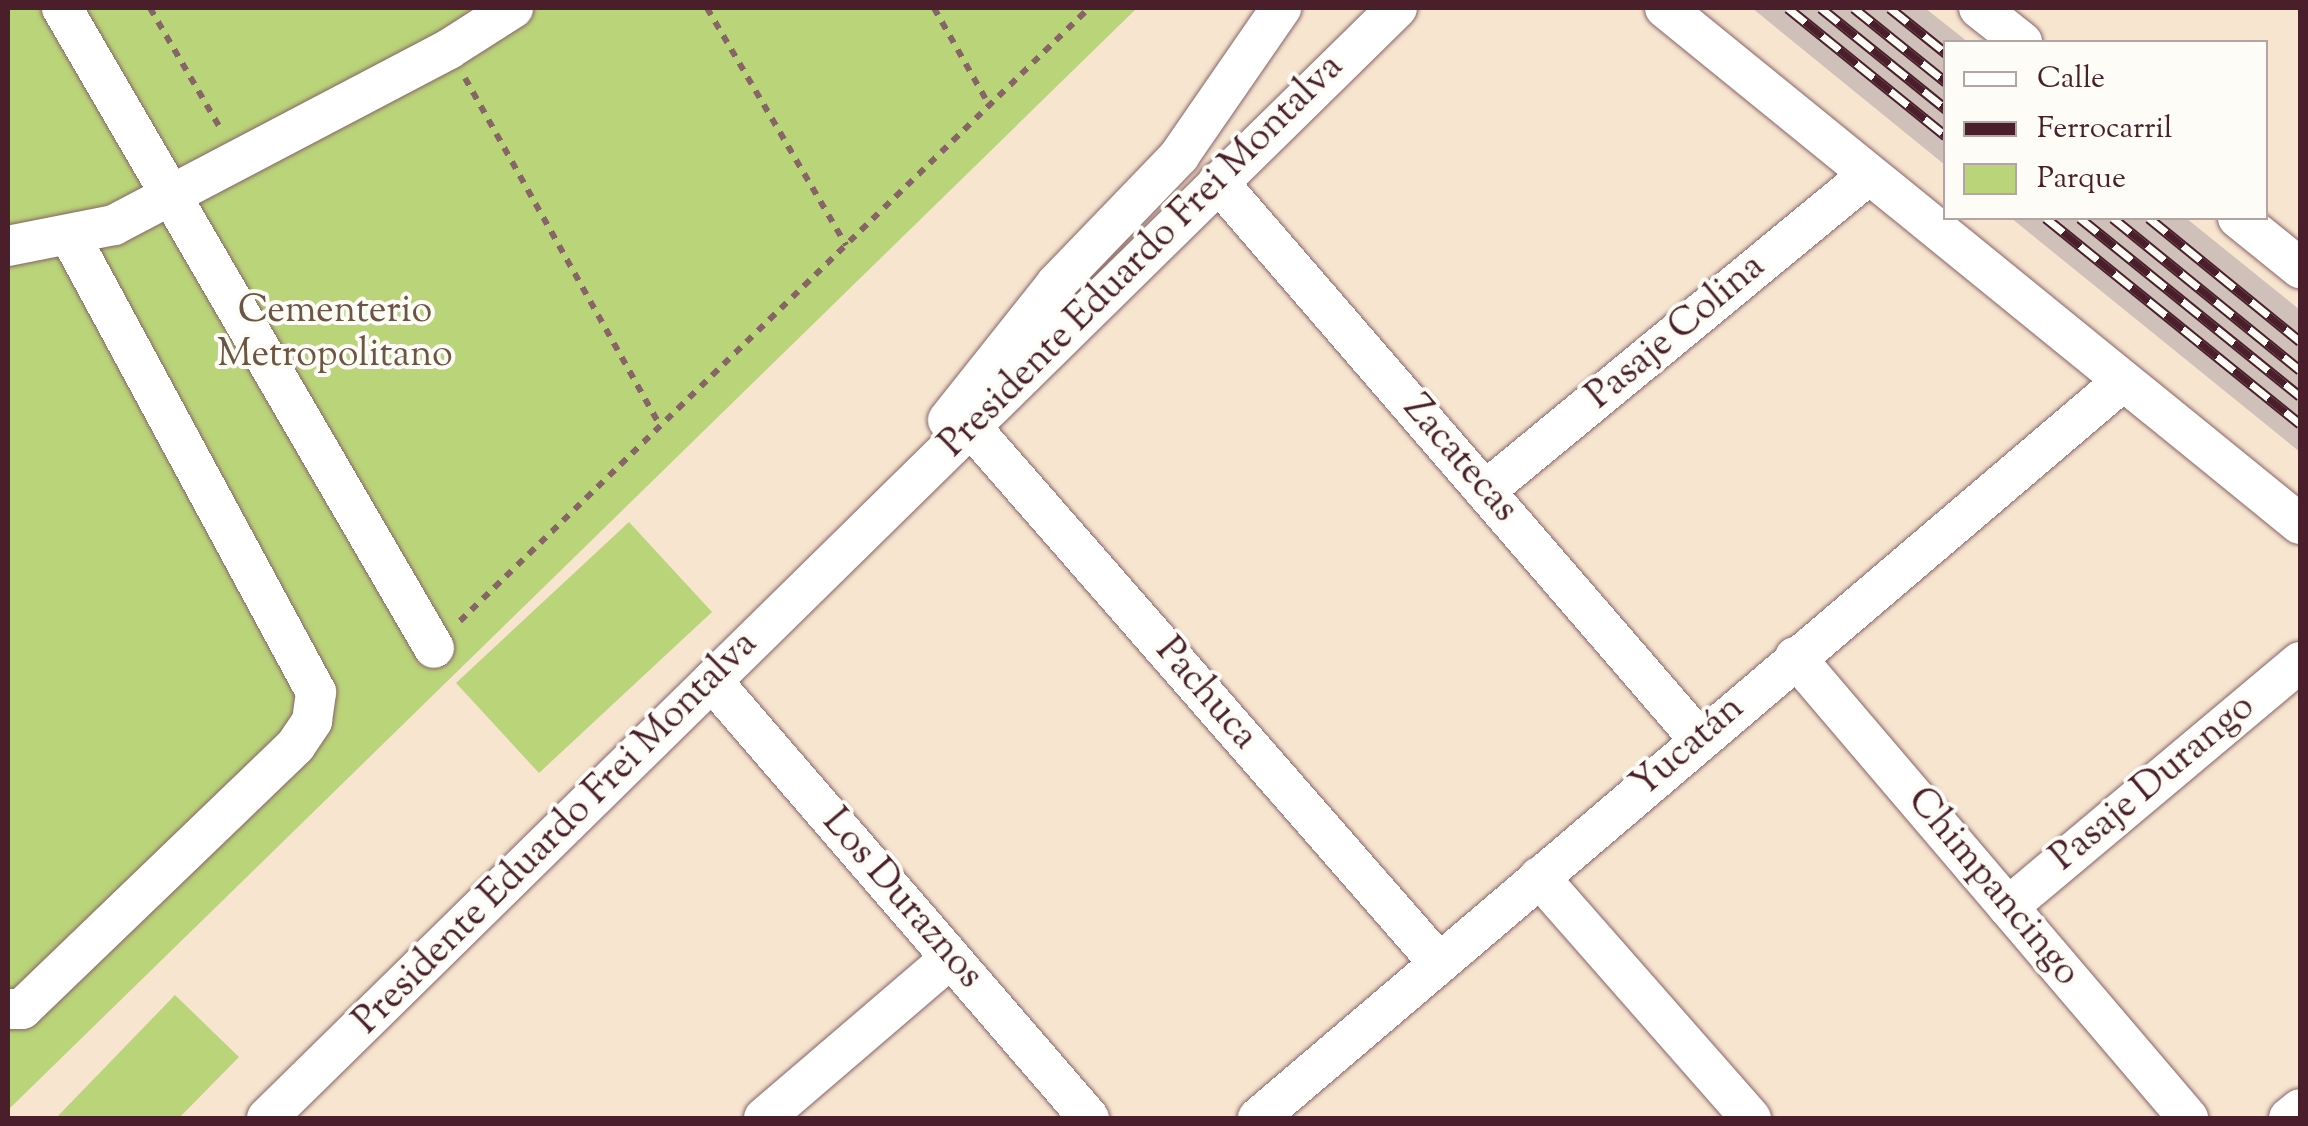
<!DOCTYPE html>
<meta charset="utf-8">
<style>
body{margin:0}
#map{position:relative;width:2308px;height:1126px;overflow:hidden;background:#f7e5d0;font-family:"Sorts Mill Goudy",serif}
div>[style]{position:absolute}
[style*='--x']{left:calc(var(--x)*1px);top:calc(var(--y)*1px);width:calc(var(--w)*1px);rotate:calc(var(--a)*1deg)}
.industrial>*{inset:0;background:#cfc0ba}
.green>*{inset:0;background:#bad47a}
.path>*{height:6px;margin-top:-3px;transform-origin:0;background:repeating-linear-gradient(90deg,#876465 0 8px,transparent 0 16px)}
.roads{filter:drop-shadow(0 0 2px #876465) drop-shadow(0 0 2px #876465)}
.minor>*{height:40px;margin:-20px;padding:0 20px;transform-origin:20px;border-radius:20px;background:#fff}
.rail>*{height:11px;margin-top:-5.5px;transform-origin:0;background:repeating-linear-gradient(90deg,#fdfcf7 0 22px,#4a1f2b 0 44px);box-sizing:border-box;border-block:2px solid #4a1f2b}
span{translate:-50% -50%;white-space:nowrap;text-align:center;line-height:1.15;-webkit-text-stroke:8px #fdfcf7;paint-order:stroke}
.street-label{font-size:38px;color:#4a1f2b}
.park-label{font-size:38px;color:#6c5543}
.frame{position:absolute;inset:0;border:10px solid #4a1f2b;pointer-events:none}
.legend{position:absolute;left:1943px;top:40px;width:325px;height:180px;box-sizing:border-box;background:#fdfcf7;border:2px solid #b5a4a5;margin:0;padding:12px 18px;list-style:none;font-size:30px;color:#4a1f2b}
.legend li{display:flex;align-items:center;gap:20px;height:50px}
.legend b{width:50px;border:2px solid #b5a4a5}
</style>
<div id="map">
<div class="industrial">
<i style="clip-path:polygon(1752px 8px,1925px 8px,1968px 42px,1946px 42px,1945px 165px)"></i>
<i style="clip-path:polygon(2011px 218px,2186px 218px,2300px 310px,2300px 452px)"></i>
</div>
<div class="green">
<i style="clip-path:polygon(8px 8px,1137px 8px,8px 1110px)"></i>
<i style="clip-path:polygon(629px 522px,712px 612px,539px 773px,456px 683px)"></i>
<i style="clip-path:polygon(175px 995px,239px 1057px,179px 1118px,56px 1118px)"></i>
</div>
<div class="path">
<i style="--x:150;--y:8;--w:139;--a:59.7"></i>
<i style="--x:707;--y:8;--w:275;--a:59.6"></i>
<i style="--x:934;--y:8;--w:112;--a:60.4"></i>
<i style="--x:465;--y:78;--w:397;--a:60.7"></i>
<i style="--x:460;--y:621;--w:878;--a:-44.26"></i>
</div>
<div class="roads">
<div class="minor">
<i style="--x:62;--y:8;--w:740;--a:59.83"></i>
<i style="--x:1665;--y:8;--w:818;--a:39.1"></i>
<i style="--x:1979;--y:8;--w:55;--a:38.3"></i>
<i style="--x:1218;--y:182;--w:736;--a:49.19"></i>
<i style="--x:2238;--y:218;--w:80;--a:38.9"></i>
<i style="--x:8;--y:246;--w:108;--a:-11.2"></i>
<i style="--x:114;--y:225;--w:378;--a:-27.7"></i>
<i style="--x:449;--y:49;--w:76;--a:-32.6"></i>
<i style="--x:948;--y:420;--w:174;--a:-51.5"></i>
<i style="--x:1056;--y:284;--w:178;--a:-46.1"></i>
<i style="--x:1179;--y:156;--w:180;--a:-55.4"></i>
<i style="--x:970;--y:426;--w:713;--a:48.87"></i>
<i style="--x:1485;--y:491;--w:497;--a:-39.5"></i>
<i style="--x:1795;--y:657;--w:606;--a:49.55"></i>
<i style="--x:712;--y:681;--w:577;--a:49.22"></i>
<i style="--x:1539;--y:877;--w:321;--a:48.7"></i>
<i style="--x:2008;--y:907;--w:381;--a:-40"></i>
<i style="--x:8;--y:1009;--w:14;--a:0"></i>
<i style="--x:22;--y:1009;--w:380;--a:-43.9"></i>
<i style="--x:296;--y:745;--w:29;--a:-56"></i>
<i style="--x:312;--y:721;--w:29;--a:-82"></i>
<i style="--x:316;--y:692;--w:518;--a:-118.35"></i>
<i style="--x:267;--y:1118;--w:1584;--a:-44.49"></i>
<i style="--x:764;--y:1118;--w:246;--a:-40.6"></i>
<i style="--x:1258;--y:1118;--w:1136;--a:-40.43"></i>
<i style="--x:2289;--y:1118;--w:14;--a:-39"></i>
</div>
</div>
<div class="rail">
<i style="--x:1788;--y:8;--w:203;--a:39"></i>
<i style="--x:1821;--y:8;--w:161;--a:38.9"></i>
<i style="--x:1854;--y:8;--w:118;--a:38.8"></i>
<i style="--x:1890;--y:8;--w:72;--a:38.8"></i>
<i style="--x:2046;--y:218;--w:327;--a:39"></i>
<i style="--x:2080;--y:218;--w:283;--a:39"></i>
<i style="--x:2113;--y:218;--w:241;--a:39.1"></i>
<i style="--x:2149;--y:218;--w:195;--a:39.2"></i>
</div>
<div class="street-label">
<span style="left:1143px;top:257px;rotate:-45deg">Presidente Eduardo Frei Montalva</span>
<span style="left:1677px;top:333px;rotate:-40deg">Pasaje Colina</span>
<span style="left:1459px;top:460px;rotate:49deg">Zacatecas</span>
<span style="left:1205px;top:695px;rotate:49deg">Pachuca</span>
<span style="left:1689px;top:748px;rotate:-41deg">Yucatán</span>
<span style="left:2154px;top:784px;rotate:-40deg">Pasaje Durango</span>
<span style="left:557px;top:834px;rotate:-45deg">Presidente Eduardo Frei Montalva</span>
<span style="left:1992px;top:888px;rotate:50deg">Chimpancingo</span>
<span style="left:901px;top:900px;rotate:49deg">Los Duraznos</span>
</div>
<div class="park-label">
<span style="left:335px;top:335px">Cementerio<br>Metropolitano</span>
</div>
<div class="frame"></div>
<ul class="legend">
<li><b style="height:12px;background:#fff"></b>Calle</li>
<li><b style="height:12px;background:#4a1f2b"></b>Ferrocarril</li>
<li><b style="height:28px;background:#bad47a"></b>Parque</li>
</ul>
</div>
